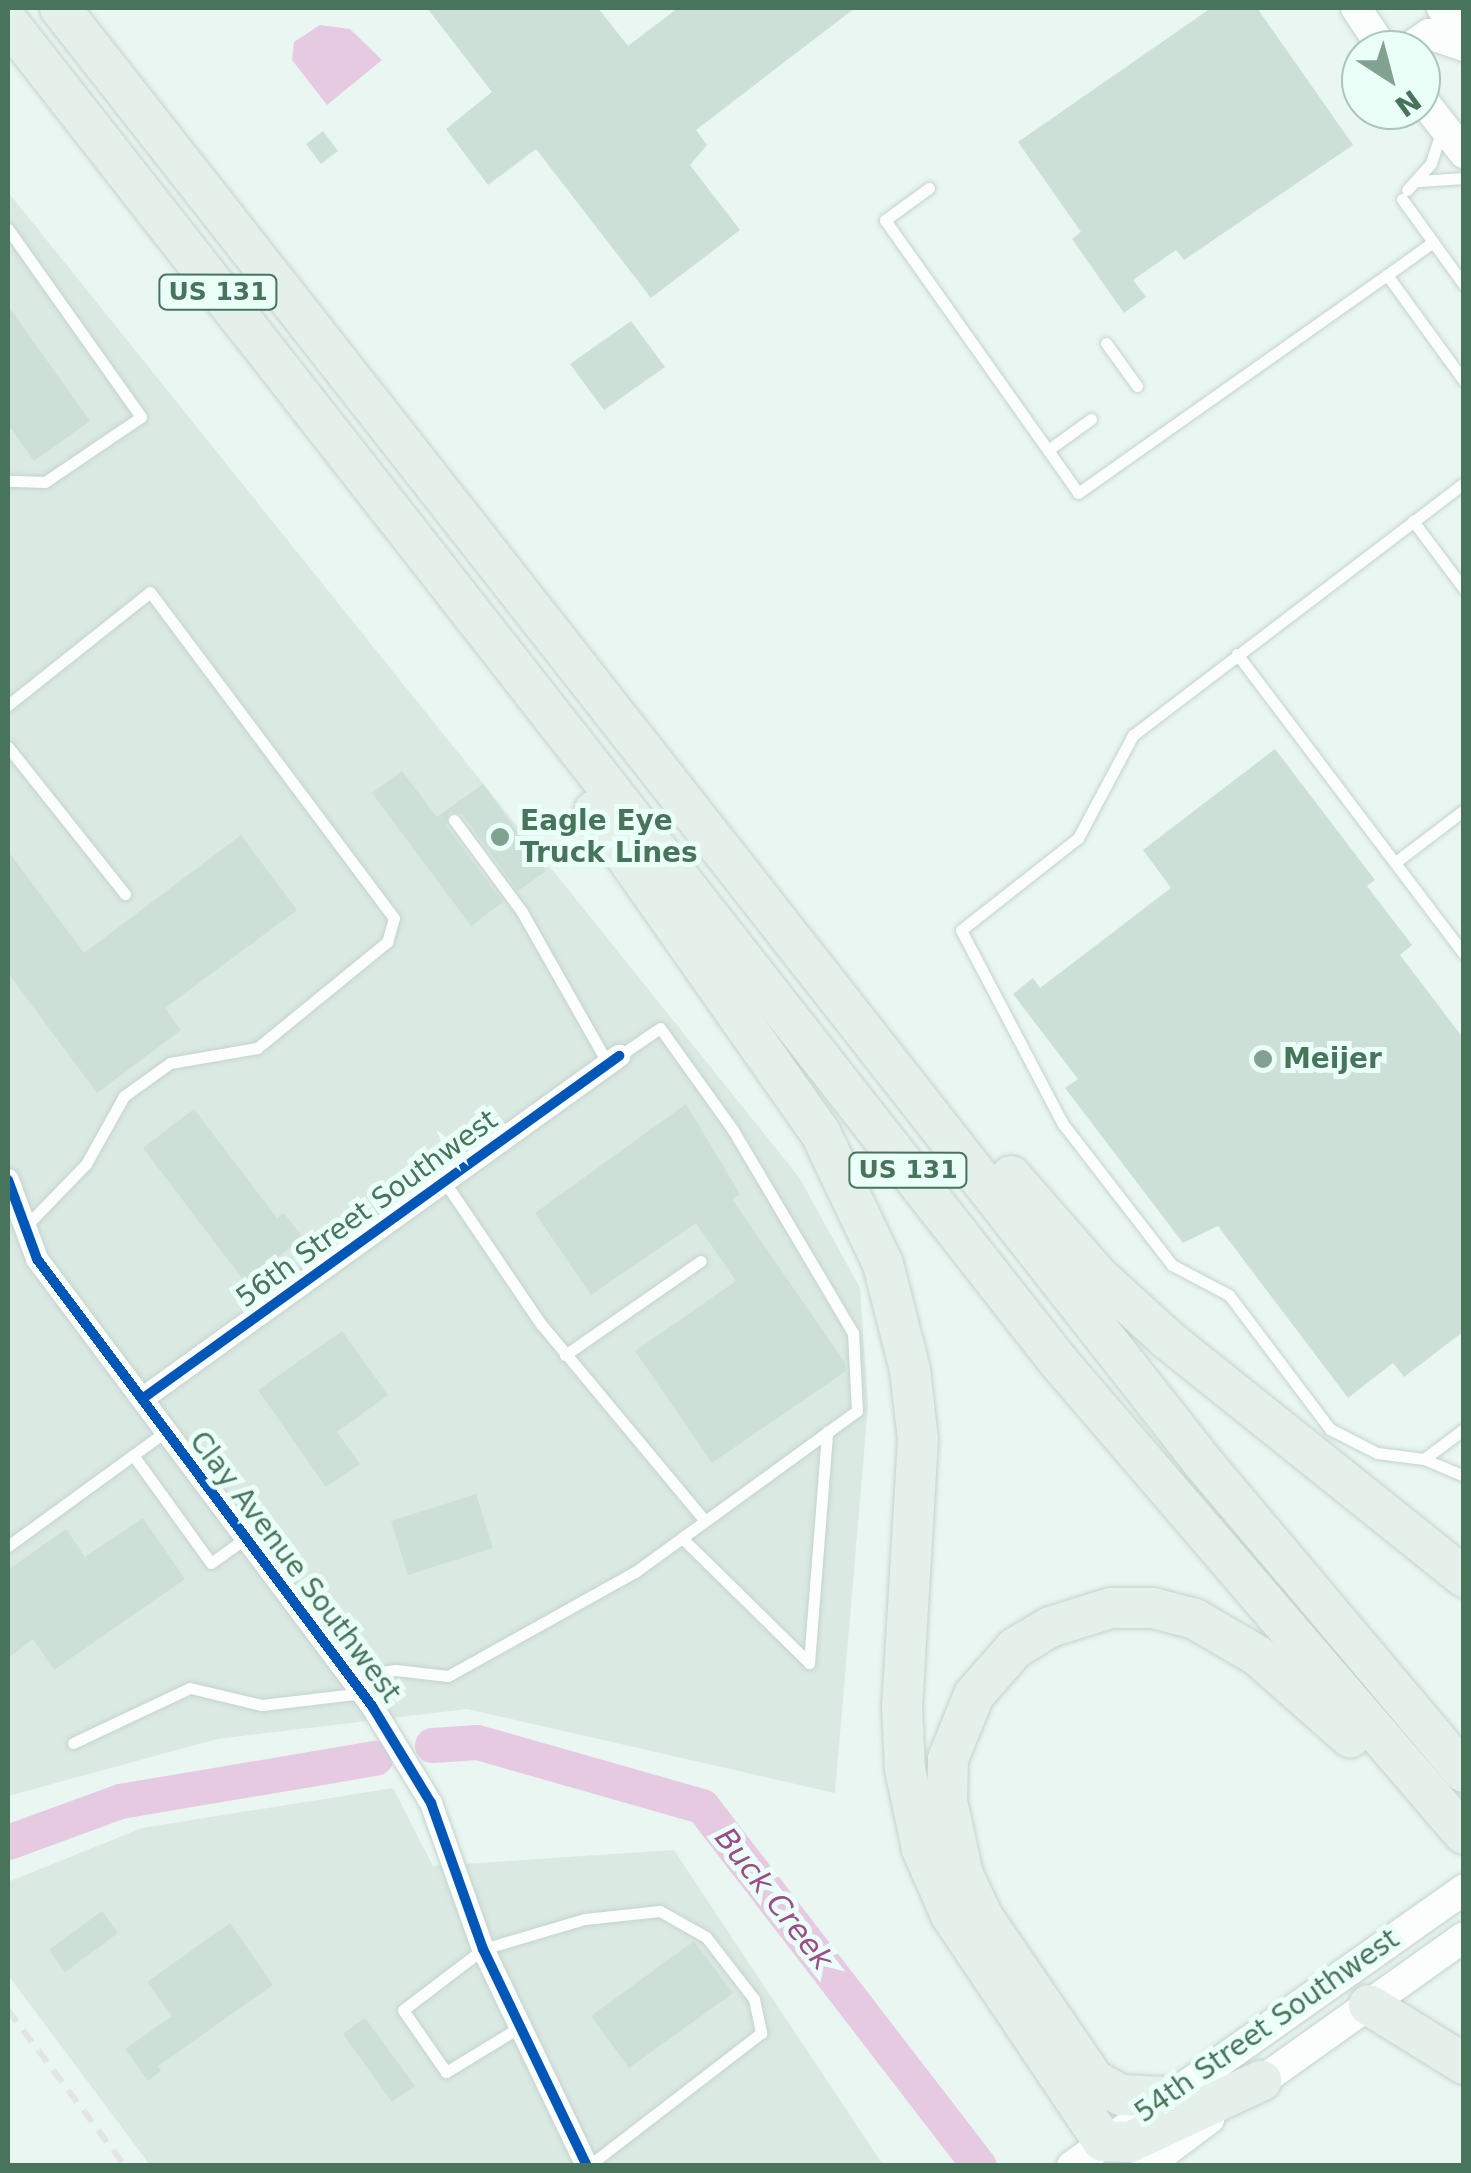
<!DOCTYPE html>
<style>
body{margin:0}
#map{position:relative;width:1471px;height:2173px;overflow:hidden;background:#e9f6f2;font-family:"DejaVu Sans",sans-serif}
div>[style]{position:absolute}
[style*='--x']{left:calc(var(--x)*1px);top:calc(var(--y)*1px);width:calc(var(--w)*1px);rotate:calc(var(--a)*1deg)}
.industrial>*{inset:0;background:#dae9e2}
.water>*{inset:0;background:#e6cae1}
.river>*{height:35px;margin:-17.5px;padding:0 17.5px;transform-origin:17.5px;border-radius:17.5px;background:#e6cae1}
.building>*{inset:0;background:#cde0d8}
.roads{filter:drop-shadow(0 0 2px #c4d3cd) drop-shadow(0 0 2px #c4d3cd)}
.service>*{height:11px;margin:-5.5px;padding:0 5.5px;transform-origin:5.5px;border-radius:5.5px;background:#fcfefd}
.minor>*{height:22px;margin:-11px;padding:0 11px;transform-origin:11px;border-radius:11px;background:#fcfefd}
.secondary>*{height:30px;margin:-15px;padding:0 15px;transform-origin:15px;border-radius:15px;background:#fcfefd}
.motorway>*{height:40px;margin:-20px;padding:0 20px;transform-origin:20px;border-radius:20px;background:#e4f0e9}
.rail>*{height:6px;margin-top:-3px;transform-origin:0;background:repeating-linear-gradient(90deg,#e4e5e2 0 15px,transparent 0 25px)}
.cycleway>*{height:10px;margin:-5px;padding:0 5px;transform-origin:5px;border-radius:5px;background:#0057b8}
.dots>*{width:28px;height:28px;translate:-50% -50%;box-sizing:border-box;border:5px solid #e9fff8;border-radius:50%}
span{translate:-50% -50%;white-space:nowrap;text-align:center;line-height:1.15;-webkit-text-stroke:10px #e9fff8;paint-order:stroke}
.shield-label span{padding:2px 8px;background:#e9fff8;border:2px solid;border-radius:8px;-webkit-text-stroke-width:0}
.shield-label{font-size:25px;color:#49745c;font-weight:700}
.poi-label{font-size:28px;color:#49745c;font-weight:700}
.left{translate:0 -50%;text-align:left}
.street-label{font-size:28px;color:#49745c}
.water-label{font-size:30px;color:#9c4c87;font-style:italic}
.frame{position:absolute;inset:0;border:10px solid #49745c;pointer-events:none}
.north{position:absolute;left:1341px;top:30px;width:100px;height:100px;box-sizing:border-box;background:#e9fff8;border:2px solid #a9c7ba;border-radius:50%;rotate:144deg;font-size:28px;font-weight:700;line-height:40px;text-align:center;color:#49745c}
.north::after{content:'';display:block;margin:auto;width:35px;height:45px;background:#81a290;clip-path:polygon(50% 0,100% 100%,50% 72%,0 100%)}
</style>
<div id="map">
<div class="industrial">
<i style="clip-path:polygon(8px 192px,799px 1177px,860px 1288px,868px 1406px,835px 1793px,467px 1709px,217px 1739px,8px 1796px)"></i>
<i style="clip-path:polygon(393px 1788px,433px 1866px,674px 1850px,883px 2165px,150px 2165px,8px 1975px,8px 1882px,142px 1828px)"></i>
</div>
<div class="water">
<i style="clip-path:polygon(320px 25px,350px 29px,382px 60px,327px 105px,292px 60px,294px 42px)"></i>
</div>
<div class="river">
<i style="--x:432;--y:1745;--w:45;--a:-3.8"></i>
<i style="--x:477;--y:1742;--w:234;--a:15.9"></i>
<i style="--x:702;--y:1806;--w:454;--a:52.4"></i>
<i style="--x:8;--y:1842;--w:119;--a:-20.1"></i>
<i style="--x:120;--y:1801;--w:259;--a:-9.6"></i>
</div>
<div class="building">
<i style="clip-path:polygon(427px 8px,598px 8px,628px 46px,678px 8px,855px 8px,696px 130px,707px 145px,690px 165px,740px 230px,651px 298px,536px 149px,488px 185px,446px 129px,492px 92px)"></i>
<i style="clip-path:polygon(1211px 8px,1257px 8px,1353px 145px,1184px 260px,1176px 250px,1133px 280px,1146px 297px,1124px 313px,1072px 239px,1081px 232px,1018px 142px)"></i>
<i style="clip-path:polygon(323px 131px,338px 151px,321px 164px,306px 144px)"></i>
<i style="clip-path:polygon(8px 306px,90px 421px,34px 461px,8px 424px)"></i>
<i style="clip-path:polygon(631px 321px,665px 367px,604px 410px,570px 364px)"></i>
<i style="clip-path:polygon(1275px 749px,1375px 880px,1367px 886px,1412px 945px,1400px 955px,1464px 1039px,1464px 1331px,1404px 1377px,1393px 1363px,1348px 1398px,1218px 1226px,1183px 1243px,1065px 1088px,1078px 1079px,1013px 994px,1033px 978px,1040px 988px,1171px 888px,1143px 850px)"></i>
<i style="clip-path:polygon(402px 771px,437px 817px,483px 784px,546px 871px,518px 891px,462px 814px,449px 812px,446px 826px,503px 902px,471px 926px,372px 793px)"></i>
<i style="clip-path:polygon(241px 835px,297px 910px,165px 1008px,181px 1030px,97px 1093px,8px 973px,8px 851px,84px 953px)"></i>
<i style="clip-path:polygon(686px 1104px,740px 1194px,732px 1199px,845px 1363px,846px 1371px,712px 1463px,635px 1351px,736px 1281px,696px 1223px,591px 1295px,535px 1213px)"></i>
<i style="clip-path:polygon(194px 1109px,277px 1218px,284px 1213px,303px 1238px,245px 1282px,143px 1148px)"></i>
<i style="clip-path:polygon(342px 1331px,388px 1395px,337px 1432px,360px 1464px,326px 1487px,258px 1390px)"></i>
<i style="clip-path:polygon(476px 1494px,493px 1548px,408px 1575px,391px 1521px)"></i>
<i style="clip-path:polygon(143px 1518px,185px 1579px,54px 1670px,33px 1639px,8px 1658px,8px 1570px,66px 1529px,85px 1557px)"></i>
<i style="clip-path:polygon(102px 1911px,118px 1933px,65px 1972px,49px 1950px)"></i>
<i style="clip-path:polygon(230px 1923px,273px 1985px,158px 2066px,161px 2071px,148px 2081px,125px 2049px,172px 2016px,147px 1982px)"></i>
<i style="clip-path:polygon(694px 1941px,733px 1993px,629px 2068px,591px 2016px)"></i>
<i style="clip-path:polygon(365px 2018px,415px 2086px,392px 2102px,343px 2034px)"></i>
</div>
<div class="roads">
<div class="service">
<i style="--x:1419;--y:181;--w:45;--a:-3.8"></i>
<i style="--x:929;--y:188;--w:54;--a:144"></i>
<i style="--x:885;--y:220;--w:334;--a:54.7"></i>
<i style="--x:1078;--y:493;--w:378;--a:-35.2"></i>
<i style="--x:1407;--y:190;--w:36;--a:-48"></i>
<i style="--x:1431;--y:163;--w:35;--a:-72"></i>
<i style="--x:1402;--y:199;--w:106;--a:54.2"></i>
<i style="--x:8;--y:229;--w:230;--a:54.7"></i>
<i style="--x:141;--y:417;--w:116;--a:145.9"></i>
<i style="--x:45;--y:482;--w:37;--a:-178"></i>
<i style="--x:1433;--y:242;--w:57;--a:144.3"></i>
<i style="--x:1387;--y:275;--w:131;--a:54"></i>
<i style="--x:1106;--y:343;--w:53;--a:54.2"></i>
<i style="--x:1048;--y:450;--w:53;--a:-35.8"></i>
<i style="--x:1464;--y:483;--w:416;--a:142.7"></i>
<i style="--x:1133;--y:735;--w:117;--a:118.1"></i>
<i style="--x:1078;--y:838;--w:149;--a:141.8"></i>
<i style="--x:961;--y:930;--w:219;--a:62.3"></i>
<i style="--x:1063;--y:1124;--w:178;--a:52.3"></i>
<i style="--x:1172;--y:1265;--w:64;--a:27.8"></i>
<i style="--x:1229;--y:1295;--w:168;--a:53"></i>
<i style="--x:1330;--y:1429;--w:53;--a:27.1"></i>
<i style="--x:1377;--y:1453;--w:47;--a:7.3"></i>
<i style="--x:1424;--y:1459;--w:43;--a:23"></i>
<i style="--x:1413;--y:521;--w:85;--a:53.1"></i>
<i style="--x:1237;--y:654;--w:376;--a:52.9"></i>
<i style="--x:8;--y:705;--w:181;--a:-38.5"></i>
<i style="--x:150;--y:592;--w:407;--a:53.2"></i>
<i style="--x:394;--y:918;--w:25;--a:106"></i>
<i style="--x:387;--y:942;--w:168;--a:140.8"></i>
<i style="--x:257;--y:1048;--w:88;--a:170.2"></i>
<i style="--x:170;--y:1063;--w:57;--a:144.3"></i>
<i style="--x:124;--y:1096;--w:78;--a:119.2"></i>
<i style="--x:86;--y:1164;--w:89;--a:134.1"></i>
<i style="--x:8;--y:747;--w:188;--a:51.5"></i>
<i style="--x:454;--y:820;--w:114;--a:53.5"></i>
<i style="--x:522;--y:912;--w:175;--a:60.5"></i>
<i style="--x:1397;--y:861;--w:84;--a:-37.3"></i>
<i style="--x:444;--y:1181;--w:173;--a:55.9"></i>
<i style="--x:541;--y:1324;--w:256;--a:50.2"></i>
<i style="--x:565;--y:1355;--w:165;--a:-34.7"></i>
<i style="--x:133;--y:1455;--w:133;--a:54.2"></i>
<i style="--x:211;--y:1563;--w:44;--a:-35.8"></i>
<i style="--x:1424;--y:1459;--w:50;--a:-36.9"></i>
<i style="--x:682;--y:1538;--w:178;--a:44.5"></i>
<i style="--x:809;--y:1663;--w:232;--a:-85.5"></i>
<i style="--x:8;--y:1546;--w:195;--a:-36"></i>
<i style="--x:351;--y:1676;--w:45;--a:-7.6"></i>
<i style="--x:396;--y:1670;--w:52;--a:6.6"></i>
<i style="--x:448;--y:1676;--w:214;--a:-29.1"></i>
<i style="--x:635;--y:1572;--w:274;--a:-36"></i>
<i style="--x:857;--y:1411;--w:78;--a:-92.9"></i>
<i style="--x:853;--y:1333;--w:236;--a:-120.6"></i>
<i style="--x:733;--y:1130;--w:125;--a:-125.6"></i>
<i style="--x:660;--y:1028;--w:50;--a:145.7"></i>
<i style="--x:73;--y:1743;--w:129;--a:-25.2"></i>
<i style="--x:190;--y:1688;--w:74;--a:13.3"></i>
<i style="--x:262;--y:1705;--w:102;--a:-6.8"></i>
<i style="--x:520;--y:2027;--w:87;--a:148.7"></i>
<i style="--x:446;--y:2072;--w:75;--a:-124.7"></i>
<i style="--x:403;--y:2010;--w:101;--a:-37.3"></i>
<i style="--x:483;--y:1949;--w:106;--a:-16.4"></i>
<i style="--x:585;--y:1919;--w:75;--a:-6.1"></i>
<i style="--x:660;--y:1911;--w:53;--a:29.5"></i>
<i style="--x:706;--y:1937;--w:78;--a:52.3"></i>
<i style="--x:754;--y:1999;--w:35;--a:78"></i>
<i style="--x:761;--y:2033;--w:218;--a:142.4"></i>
</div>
<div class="minor">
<i style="--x:8;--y:1180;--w:84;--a:69.8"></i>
<i style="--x:37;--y:1259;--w:559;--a:53.15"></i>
<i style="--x:372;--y:1706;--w:114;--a:58.7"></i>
<i style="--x:431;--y:1803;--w:155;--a:70.4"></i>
<i style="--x:483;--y:1949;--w:241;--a:64.4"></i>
<i style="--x:142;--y:1399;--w:588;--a:-35.72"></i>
</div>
<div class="secondary">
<i style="--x:1356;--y:8;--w:50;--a:56.3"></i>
<i style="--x:1442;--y:8;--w:34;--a:50"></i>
<i style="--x:1406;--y:50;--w:28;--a:-35"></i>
<i style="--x:1429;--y:34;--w:37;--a:19"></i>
<i style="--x:1421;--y:98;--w:70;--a:52"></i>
<i style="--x:1246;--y:2092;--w:267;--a:-35.4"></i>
<i style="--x:1072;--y:2166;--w:480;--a:-35.2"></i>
<i style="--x:1146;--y:2166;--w:79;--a:-36.7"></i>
</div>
<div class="motorway">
<i style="--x:60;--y:8;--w:1845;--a:51.84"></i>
<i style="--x:1200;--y:1459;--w:409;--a:49.9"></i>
<i style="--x:8;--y:22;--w:1702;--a:51.9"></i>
<i style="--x:1058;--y:1361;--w:623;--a:49.36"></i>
<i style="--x:594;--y:811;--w:393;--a:54.9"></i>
<i style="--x:820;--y:1132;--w:146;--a:64.5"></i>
<i style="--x:883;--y:1264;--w:109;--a:75.7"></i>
<i style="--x:910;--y:1370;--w:69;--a:83.4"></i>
<i style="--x:918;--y:1439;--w:267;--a:93.4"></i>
<i style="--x:902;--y:1706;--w:63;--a:87.3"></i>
<i style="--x:905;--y:1769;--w:82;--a:78"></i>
<i style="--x:922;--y:1849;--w:72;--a:66.3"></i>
<i style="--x:951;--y:1915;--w:272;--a:56.1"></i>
<i style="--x:1103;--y:2141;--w:27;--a:2"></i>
<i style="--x:1130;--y:2142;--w:145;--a:-25"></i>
<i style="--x:1011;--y:1176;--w:131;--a:49"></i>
<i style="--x:1097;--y:1275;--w:95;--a:42.4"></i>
<i style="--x:1167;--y:1339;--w:381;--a:38.7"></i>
<i style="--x:1369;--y:2005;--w:112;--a:31.8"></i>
<i style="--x:1166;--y:2097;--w:45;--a:-177.5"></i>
<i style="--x:1121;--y:2095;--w:31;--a:-151"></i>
<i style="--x:1094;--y:2080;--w:197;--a:-124.3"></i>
<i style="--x:983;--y:1917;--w:47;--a:-115.5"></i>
<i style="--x:963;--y:1875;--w:76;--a:-102.2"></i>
<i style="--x:947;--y:1801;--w:42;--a:-88.6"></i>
<i style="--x:948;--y:1759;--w:69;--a:-67.9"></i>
<i style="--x:974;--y:1695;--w:62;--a:-48.9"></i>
<i style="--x:1015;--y:1648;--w:41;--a:-31"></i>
<i style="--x:1050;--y:1627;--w:64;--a:-17.3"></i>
<i style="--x:1111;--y:1608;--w:42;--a:0"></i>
<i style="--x:1153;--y:1608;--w:43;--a:14.7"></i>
<i style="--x:1195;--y:1619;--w:73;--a:30.4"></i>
<i style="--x:1258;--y:1656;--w:123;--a:41.4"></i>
</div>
</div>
<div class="rail">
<i style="--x:8;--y:2010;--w:195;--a:53.1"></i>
</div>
<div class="cycleway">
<i style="--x:8;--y:1180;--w:84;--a:69.8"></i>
<i style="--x:37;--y:1259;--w:559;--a:53.15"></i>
<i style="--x:372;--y:1706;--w:114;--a:58.7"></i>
<i style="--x:431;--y:1803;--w:155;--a:70.4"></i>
<i style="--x:483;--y:1949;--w:241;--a:64.4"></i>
<i style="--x:142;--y:1399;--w:588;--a:-35.72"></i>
</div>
<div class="dots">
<i style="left:500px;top:837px;background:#81a290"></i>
<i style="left:1263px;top:1059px;background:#81a290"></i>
</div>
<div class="shield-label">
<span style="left:218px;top:292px">US 131</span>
<span style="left:908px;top:1170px">US 131</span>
</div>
<div class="poi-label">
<span class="left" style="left:520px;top:837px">Eagle Eye<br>Truck Lines</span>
<span class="left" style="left:1283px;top:1059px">Meijer</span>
</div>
<div class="street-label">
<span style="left:367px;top:1209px;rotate:-36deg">56th Street Southwest</span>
<span style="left:295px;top:1567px;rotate:53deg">Clay Avenue Southwest</span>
<span style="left:1267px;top:2026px;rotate:-35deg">54th Street Southwest</span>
</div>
<div class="water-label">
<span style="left:774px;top:1899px;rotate:52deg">Buck Creek</span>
</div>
<div class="frame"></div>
<div class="north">N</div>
</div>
